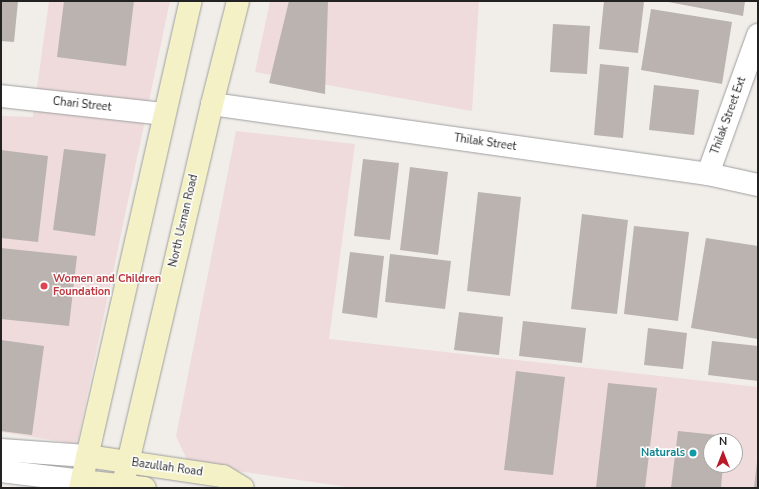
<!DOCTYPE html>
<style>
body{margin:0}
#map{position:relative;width:759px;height:489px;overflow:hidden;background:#f1eeea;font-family:"Nunito Sans",sans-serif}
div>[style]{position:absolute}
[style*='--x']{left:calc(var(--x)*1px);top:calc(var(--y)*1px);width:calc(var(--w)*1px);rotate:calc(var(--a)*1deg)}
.commercial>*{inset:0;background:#efdbdc}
.building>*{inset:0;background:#bab3af}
.roads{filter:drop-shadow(0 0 1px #9f9f9f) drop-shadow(0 0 1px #9f9f9f)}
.minor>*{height:22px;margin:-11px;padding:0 11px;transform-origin:11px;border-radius:11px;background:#fff}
.tertiary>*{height:22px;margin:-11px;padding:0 11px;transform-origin:11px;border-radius:11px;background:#fff}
.secondary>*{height:22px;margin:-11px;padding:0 11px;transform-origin:11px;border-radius:11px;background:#f3f1c5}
.dots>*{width:11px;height:11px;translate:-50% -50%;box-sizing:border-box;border:2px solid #fff;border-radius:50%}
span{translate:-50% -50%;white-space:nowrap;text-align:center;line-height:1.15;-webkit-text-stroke:3px #fff;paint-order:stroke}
.street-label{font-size:11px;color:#222}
.health-label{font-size:11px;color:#be3a42;font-weight:700}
.left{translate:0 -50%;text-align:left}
.culture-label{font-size:11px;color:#0d838f;font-weight:700}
.right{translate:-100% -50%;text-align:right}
.frame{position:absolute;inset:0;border:2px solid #222;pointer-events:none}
.north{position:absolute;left:703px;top:433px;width:40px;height:40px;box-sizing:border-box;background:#fff;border:1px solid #a7a7a7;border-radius:50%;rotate:0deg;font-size:11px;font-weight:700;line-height:16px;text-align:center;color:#222}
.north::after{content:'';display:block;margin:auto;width:14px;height:18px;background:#b91a28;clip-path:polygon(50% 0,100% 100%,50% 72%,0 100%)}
</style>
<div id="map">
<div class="commercial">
<i style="clip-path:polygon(49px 1px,170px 1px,77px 444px,1px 432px,1px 116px,33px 117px)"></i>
<i style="clip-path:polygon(270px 1px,479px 1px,472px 111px,255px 72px)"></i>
<i style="clip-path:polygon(evenodd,236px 131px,355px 144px,329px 339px,758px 387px,758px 488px,354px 488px,189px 464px,176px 436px,236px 131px,711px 441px,735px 441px,735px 465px,711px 465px,711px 441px)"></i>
</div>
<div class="building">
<i style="clip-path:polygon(1px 1px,18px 1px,14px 42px,1px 41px)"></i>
<i style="clip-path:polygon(64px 1px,134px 1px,126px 66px,57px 57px)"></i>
<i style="clip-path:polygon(289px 1px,328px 1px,325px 94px,269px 83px)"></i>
<i style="clip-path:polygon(604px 1px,644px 2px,638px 53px,599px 49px)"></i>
<i style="clip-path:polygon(663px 1px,745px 1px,743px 16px)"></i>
<i style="clip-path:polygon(651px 9px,732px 22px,722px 84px,641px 70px)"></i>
<i style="clip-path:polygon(553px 24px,590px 26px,587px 74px,550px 72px)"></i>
<i style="clip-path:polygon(600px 64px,629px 67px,623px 138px,594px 135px)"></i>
<i style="clip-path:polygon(654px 85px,699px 90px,694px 135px,649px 130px)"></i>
<i style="clip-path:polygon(64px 149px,106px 154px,95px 236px,53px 230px)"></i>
<i style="clip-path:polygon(1px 150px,48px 156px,38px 242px,1px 238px)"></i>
<i style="clip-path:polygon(363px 159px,399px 163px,390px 240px,354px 236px)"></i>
<i style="clip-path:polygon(410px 167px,448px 172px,438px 255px,400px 250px)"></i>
<i style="clip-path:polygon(478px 192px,521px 197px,510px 296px,467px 291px)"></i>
<i style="clip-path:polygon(582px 214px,628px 220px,617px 314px,571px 309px)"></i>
<i style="clip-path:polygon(634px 226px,689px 232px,678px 321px,624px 314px)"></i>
<i style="clip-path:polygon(706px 238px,758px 246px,758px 339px,691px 328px)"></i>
<i style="clip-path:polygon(1px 248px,77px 256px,69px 326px,1px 319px)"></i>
<i style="clip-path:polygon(350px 252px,384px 256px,377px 318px,342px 313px)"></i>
<i style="clip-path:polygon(390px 254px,451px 261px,445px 309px,385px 302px)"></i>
<i style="clip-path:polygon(459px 312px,503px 317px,499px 355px,454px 350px)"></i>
<i style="clip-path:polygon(523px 321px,586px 328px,582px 363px,519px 356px)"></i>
<i style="clip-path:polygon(648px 328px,687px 333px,683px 369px,644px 365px)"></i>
<i style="clip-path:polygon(1px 340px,44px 346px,32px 435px,1px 431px)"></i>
<i style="clip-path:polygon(712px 341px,758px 346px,758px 381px,708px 375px)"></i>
<i style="clip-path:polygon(516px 371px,565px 377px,553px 475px,504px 470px)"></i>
<i style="clip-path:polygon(608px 383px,657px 388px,645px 488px,596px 488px)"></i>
<i style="clip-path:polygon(678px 431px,727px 436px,726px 441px,711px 441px,711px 465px,723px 465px,721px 488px,671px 488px)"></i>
<i style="clip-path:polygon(757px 462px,758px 488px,754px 488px)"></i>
</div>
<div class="roads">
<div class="minor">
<i style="--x:1;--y:96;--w:163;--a:6.3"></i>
<i style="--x:212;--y:104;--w:501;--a:8.03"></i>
<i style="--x:708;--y:174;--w:51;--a:12.4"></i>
<i style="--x:708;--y:174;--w:148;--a:-70.2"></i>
</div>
<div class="tertiary">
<i style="--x:1;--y:450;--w:86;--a:4"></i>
<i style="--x:1;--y:471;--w:82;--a:7"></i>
</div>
<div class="secondary">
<i style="--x:87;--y:456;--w:137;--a:8.4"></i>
<i style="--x:223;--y:476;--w:23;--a:31"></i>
<i style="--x:82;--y:481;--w:63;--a:6.3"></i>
<i style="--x:80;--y:488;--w:499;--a:-77.2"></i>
<i style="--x:122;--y:488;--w:394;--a:-76.8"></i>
<i style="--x:212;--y:104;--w:106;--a:-75.8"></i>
</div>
</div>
<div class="dots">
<i style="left:44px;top:286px;background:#e0444e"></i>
<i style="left:693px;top:453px;background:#0f9aa8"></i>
</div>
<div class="street-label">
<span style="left:82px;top:105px;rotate:6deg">Chari Street</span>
<span style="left:729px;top:116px;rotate:-70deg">Thilak Street Ext</span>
<span style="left:485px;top:143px;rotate:8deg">Thilak Street</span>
<span style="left:184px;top:221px;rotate:-77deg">North Usman Road</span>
<span style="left:167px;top:468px;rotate:8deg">Bazullah Road</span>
</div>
<div class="health-label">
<span class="left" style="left:53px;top:286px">Women and Children<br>Foundation</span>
</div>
<div class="culture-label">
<span class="right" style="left:685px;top:453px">Naturals</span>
</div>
<div class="frame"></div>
<div class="north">N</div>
</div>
